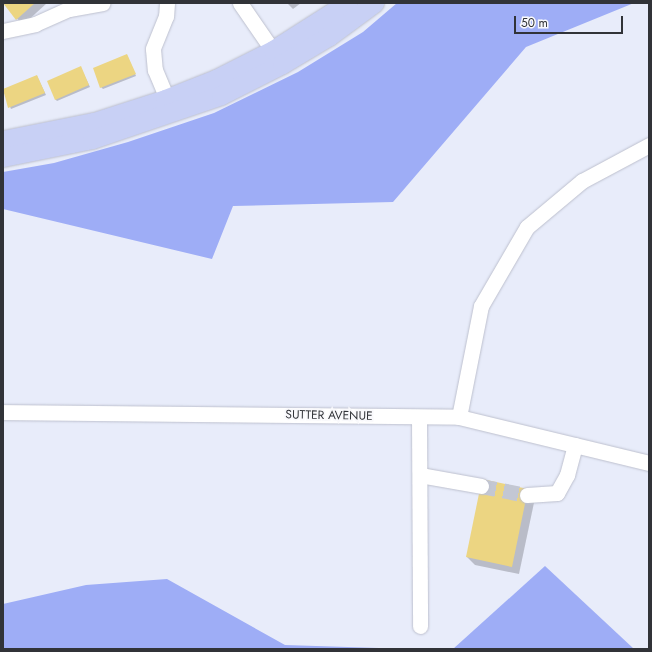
<!DOCTYPE html>
<style>
body{margin:0}
#map{position:relative;width:652px;height:652px;overflow:hidden;background:#e8ecfa;font-family:Jost,sans-serif}
div>[style]{position:absolute}
[style*='--x']{left:calc(var(--x)*1px);top:calc(var(--y)*1px);width:calc(var(--w)*1px);rotate:calc(var(--a)*1deg)}
.forest>*{inset:0;background:#9eadf6}
.shadow>*{inset:0;background:#0003}
.building>*{inset:0;background:#ecd582}
.minor-tunnel>*{height:15px;margin-top:-7.5px;transform-origin:0;background:repeating-linear-gradient(90deg,#c3c7d3 0 15px,transparent 0 23px)}
.roads{filter:drop-shadow(0 0 1px #bdc0ce) drop-shadow(0 0 1px #bdc0ce)}
.minor>*{height:15px;margin:-7.5px;padding:0 7.5px;transform-origin:7.5px;border-radius:7.5px;background:#fff}
.major>*{height:19px;margin:-9.5px;padding:0 9.5px;transform-origin:9.5px;border-radius:9.5px;background:#c8d0f5}
span{translate:-50% -50%;white-space:nowrap;text-align:center;line-height:1.15;-webkit-text-stroke:3.5px #f9f9fc;paint-order:stroke}
.street-label{font-size:12px;color:#313338}
.frame{position:absolute;inset:0;border:4px solid #313338;pointer-events:none}
.scale{position:absolute;left:514px;top:16px;width:109px;height:18px;box-sizing:border-box;border:2px solid #313338;border-top:0;padding-left:5px;font-size:12px;line-height:14px;white-space:nowrap;color:#313338;-webkit-text-stroke:3px #f9f9fc;paint-order:stroke}
</style>
<div id="map">
<div class="forest">
<i style="clip-path:polygon(397px 3px,634px 3px,526px 47px,393px 202px,233px 206px,212px 259px,3px 209px,3px 172px,54px 163px,128px 142px,214px 113px,298px 72px,363px 32px)"></i>
<i style="clip-path:polygon(545px 566px,634px 649px,453px 649px)"></i>
<i style="clip-path:polygon(167px 579px,285px 645px,410px 649px,3px 649px,3px 604px,86px 585px)"></i>
</div>
<div class="shadow">
<i style="clip-path:polygon(3px 3px,47px 3px,23px 25px)"></i>
<i style="clip-path:polygon(287px 3px,301px 3px,293px 9px)"></i>
<i style="clip-path:polygon(127px 55px,136px 76px,103px 89px,101px 87px)"></i>
<i style="clip-path:polygon(81px 68px,90px 87px,57px 101px,55px 99px)"></i>
<i style="clip-path:polygon(37px 76px,46px 95px,11px 109px,3px 90px)"></i>
<i style="clip-path:polygon(483px 480px,535px 498px,519px 574px,475px 565px,467px 557px)"></i>
</div>
<div class="building">
<i style="clip-path:polygon(3px 3px,35px 3px,16px 20px)"></i>
<i style="clip-path:polygon(127px 54px,136px 74px,100px 88px,93px 68px)"></i>
<i style="clip-path:polygon(81px 66px,89px 85px,55px 100px,47px 81px)"></i>
<i style="clip-path:polygon(37px 75px,45px 93px,8px 108px,3px 89px)"></i>
<i style="clip-path:polygon(482px 479px,528px 489px,512px 567px,466px 557px)"></i>
</div>
<div class="minor-tunnel">
<i style="--x:481;--y:486;--w:47;--a:11.1"></i>
</div>
<div class="roads">
<div class="minor">
<i style="--x:167;--y:3;--w:13;--a:94"></i>
<i style="--x:166;--y:16;--w:35;--a:112"></i>
<i style="--x:153;--y:49;--w:21;--a:85"></i>
<i style="--x:155;--y:70;--w:41;--a:67.2"></i>
<i style="--x:240;--y:3;--w:67;--a:55.4"></i>
<i style="--x:3;--y:31;--w:33;--a:-12"></i>
<i style="--x:35;--y:24;--w:37;--a:-24"></i>
<i style="--x:69;--y:9;--w:34;--a:-10"></i>
<i style="--x:3;--y:412;--w:456;--a:0.6"></i>
<i style="--x:459;--y:417;--w:195;--a:13.6"></i>
<i style="--x:419;--y:417;--w:209;--a:89.7"></i>
<i style="--x:459;--y:417;--w:113;--a:-78.8"></i>
<i style="--x:481;--y:306;--w:91;--a:-59.8"></i>
<i style="--x:527;--y:227;--w:72;--a:-39.9"></i>
<i style="--x:582;--y:181;--w:76;--a:-28.2"></i>
<i style="--x:420;--y:475;--w:62;--a:10.2"></i>
<i style="--x:527;--y:495;--w:30;--a:-4"></i>
<i style="--x:557;--y:493;--w:21;--a:-61"></i>
<i style="--x:567;--y:475;--w:31;--a:-75"></i>
</div>
<div class="major">
<i style="--x:3;--y:140;--w:93;--a:-11.2"></i>
<i style="--x:94;--y:122;--w:75;--a:-17.9"></i>
<i style="--x:165;--y:99;--w:55;--a:-21.4"></i>
<i style="--x:216;--y:79;--w:64;--a:-27"></i>
<i style="--x:273;--y:50;--w:88;--a:-32.4"></i>
<i style="--x:3;--y:157;--w:91;--a:-11.4"></i>
<i style="--x:92;--y:139;--w:136;--a:-18.8"></i>
<i style="--x:221;--y:95;--w:68;--a:-26.9"></i>
<i style="--x:282;--y:64;--w:55;--a:-30.8"></i>
<i style="--x:329;--y:36;--w:56;--a:-36.3"></i>
</div>
</div>
<div class="street-label">
<span style="left:329px;top:416px;rotate:1deg">SUTTER AVENUE</span>
</div>
<div class="frame"></div>
<div class="scale">50 m</div>
</div>
